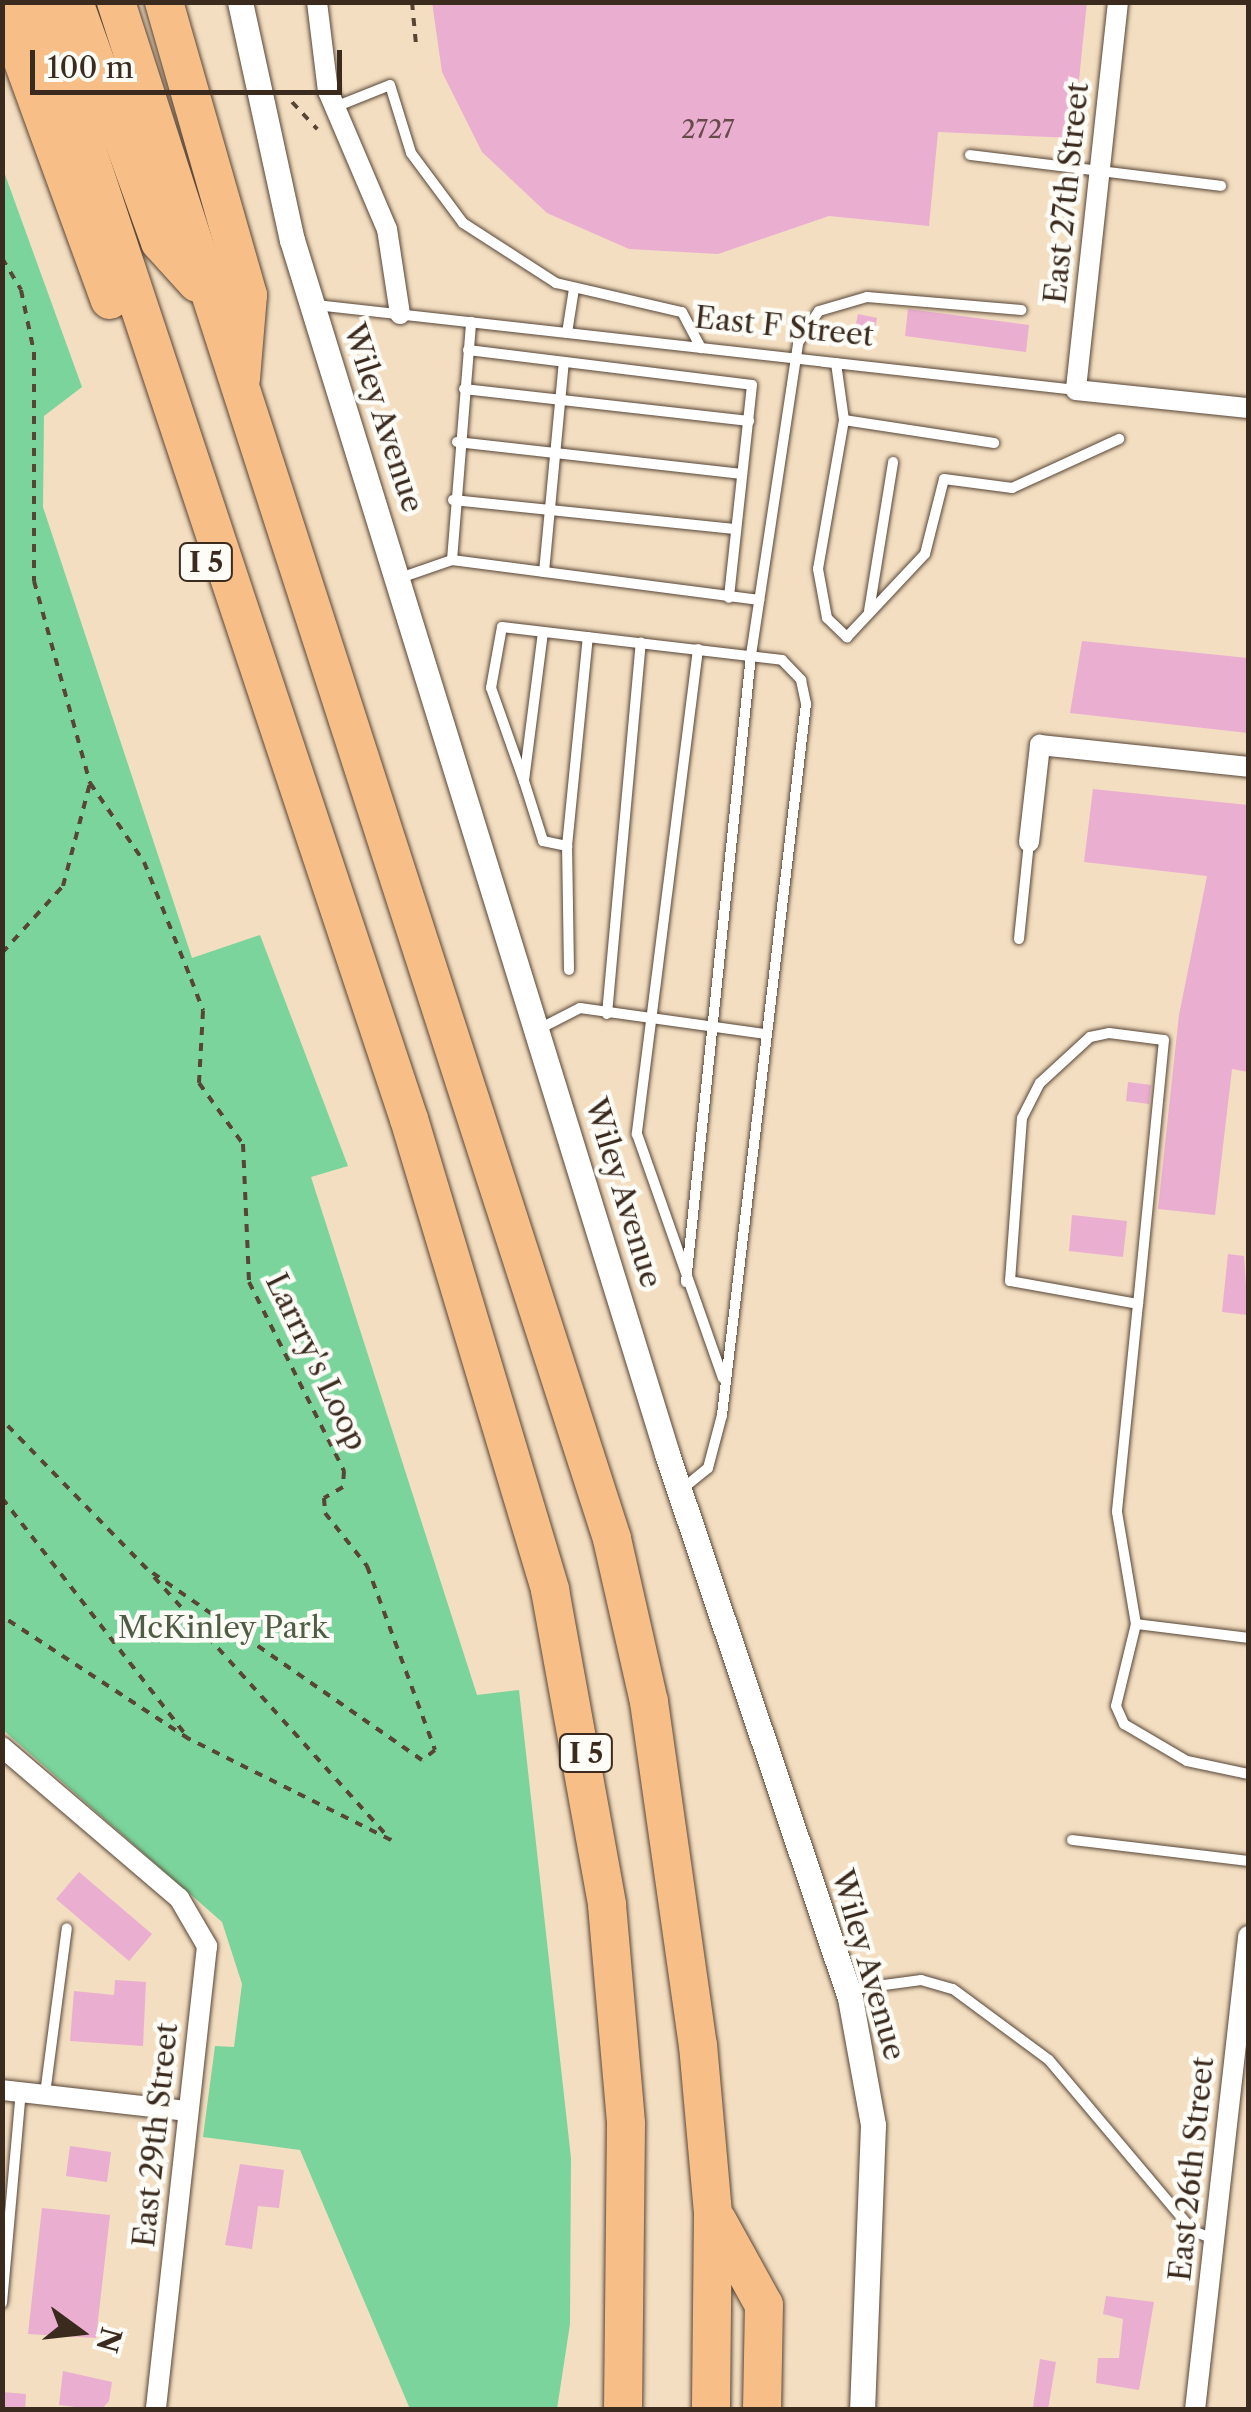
<!DOCTYPE html>
<style>
body{margin:0}
#map{position:relative;width:1251px;height:2412px;overflow:hidden;background:#f3dec1;font-family:"Libre Caslon Text",serif}
div>[style]{position:absolute}
[style*='--x']{left:calc(var(--x)*1px);top:calc(var(--y)*1px);width:calc(var(--w)*1px);rotate:calc(var(--a)*1deg)}
.green>*{inset:0;background:#7bd49b}
.building>*{inset:0;background:#eaaed1}
.path>*{height:4px;margin-top:-2px;transform-origin:0;background:repeating-linear-gradient(90deg,#574536 0 8px,transparent 0 16px)}
.roads{filter:drop-shadow(0 0 2px #574536) drop-shadow(0 0 2px #574536)}
.service>*{height:10px;margin:-5px;padding:0 5px;transform-origin:5px;border-radius:5px;background:#fff}
.minor>*{height:20px;margin:-10px;padding:0 10px;transform-origin:10px;border-radius:10px;background:#fff}
.tertiary>*{height:25px;margin:-12.5px;padding:0 12.5px;transform-origin:12.5px;border-radius:12.5px;background:#fff}
.motorway>*{height:38px;margin:-19px;padding:0 19px;transform-origin:19px;border-radius:19px;background:#f7be88}
span{translate:-50% -50%;white-space:nowrap;text-align:center;line-height:1.15;-webkit-text-stroke:9px #fdfcf7;paint-order:stroke}
.number-label{font-size:25px;color:#674b4b}
.number-label span{-webkit-text-stroke-width:0}
.shield-label span{padding:2px 8px;background:#fdfcf7;border:2px solid;border-radius:8px;-webkit-text-stroke-width:0}
.shield-label{font-size:28px;color:#3b2a1e;font-weight:700}
.street-label{font-size:30px;color:#3b2a1e}
.park-label{font-size:30px;color:#4e5d44}
.frame{position:absolute;inset:0;border:5px solid #3b2a1e;pointer-events:none}
.north{position:absolute;left:30px;top:2282px;width:100px;height:100px;-webkit-text-stroke:8px #fdfcf7;paint-order:stroke;rotate:105deg;font-size:28px;font-weight:700;line-height:40px;text-align:center;color:#3b2a1e}
.north::after{content:'';display:block;margin:auto;width:35px;height:45px;background:#3b2a1e;clip-path:polygon(50% 0,100% 100%,50% 72%,0 100%)}
.scale{position:absolute;left:30px;top:50px;width:312px;height:45px;box-sizing:border-box;border:5px solid #3b2a1e;border-top:0;padding-left:12px;font-size:30px;line-height:35px;white-space:nowrap;color:#3b2a1e;-webkit-text-stroke:8px #fdfcf7;paint-order:stroke}
</style>
<div id="map">
<div class="green">
<i style="clip-path:polygon(3px 169px,82px 387px,44px 416px,43px 507px,192px 958px,260px 935px,348px 1166px,311px 1177px,477px 1695px,519px 1690px,571px 2158px,570px 2324px,557px 2409px,410px 2409px,300px 2150px,203px 2137px,215px 2046px,234px 2047px,242px 1984px,222px 1922px,3px 1730px)"></i>
</div>
<div class="building">
<i style="clip-path:polygon(432px 2px,1087px 2px,1073px 138px,938px 132px,929px 226px,829px 216px,718px 254px,629px 249px,547px 213px,482px 152px,442px 72px)"></i>
<i style="clip-path:polygon(908px 309px,1029px 325px,1026px 352px,905px 336px)"></i>
<i style="clip-path:polygon(858px 314px,877px 318px,874px 337px,854px 334px)"></i>
<i style="clip-path:polygon(1082px 641px,1248px 658px,1248px 733px,1070px 713px)"></i>
<i style="clip-path:polygon(1093px 789px,1248px 805px,1248px 1072px,1232px 1069px,1215px 1215px,1158px 1209px,1179px 1015px,1207px 876px,1084px 862px)"></i>
<i style="clip-path:polygon(1128px 1082px,1151px 1085px,1149px 1104px,1126px 1101px)"></i>
<i style="clip-path:polygon(1072px 1215px,1127px 1221px,1123px 1257px,1069px 1251px)"></i>
<i style="clip-path:polygon(1228px 1254px,1244px 1256px,1248px 1315px,1222px 1312px)"></i>
<i style="clip-path:polygon(79px 1872px,152px 1934px,129px 1961px,56px 1899px)"></i>
<i style="clip-path:polygon(115px 1980px,146px 1982px,143px 2046px,70px 2041px,74px 1991px,114px 1995px)"></i>
<i style="clip-path:polygon(70px 2146px,111px 2152px,107px 2182px,66px 2176px)"></i>
<i style="clip-path:polygon(240px 2164px,284px 2170px,279px 2208px,258px 2206px,252px 2249px,225px 2245px)"></i>
<i style="clip-path:polygon(42px 2208px,110px 2215px,96px 2338px,28px 2334px)"></i>
<i style="clip-path:polygon(1106px 2296px,1154px 2302px,1139px 2390px,1096px 2383px,1098px 2358px,1119px 2358px,1123px 2319px,1103px 2314px)"></i>
<i style="clip-path:polygon(1040px 2359px,1056px 2362px,1048px 2409px,1033px 2407px)"></i>
<i style="clip-path:polygon(63px 2371px,112px 2382px,109px 2401px,101px 2410px,59px 2405px)"></i>
<i style="clip-path:polygon(2px 2392px,26px 2394px,25px 2410px,2px 2410px)"></i>
</div>
<div class="path">
<i style="--x:412;--y:2;--w:42;--a:84.6"></i>
<i style="--x:292;--y:102;--w:37;--a:47"></i>
<i style="--x:2;--y:258;--w:37;--a:59"></i>
<i style="--x:21;--y:290;--w:63;--a:78.2"></i>
<i style="--x:34;--y:352;--w:229;--a:90"></i>
<i style="--x:34;--y:581;--w:210;--a:74.5"></i>
<i style="--x:90;--y:783;--w:96;--a:55.6"></i>
<i style="--x:144;--y:862;--w:126;--a:68.1"></i>
<i style="--x:191;--y:979;--w:34;--a:69"></i>
<i style="--x:203;--y:1011;--w:72;--a:93.2"></i>
<i style="--x:199;--y:1083;--w:75;--a:54.2"></i>
<i style="--x:243;--y:1144;--w:138;--a:87.5"></i>
<i style="--x:249;--y:1282;--w:212;--a:63.3"></i>
<i style="--x:344;--y:1471;--w:16;--a:94"></i>
<i style="--x:343;--y:1487;--w:22;--a:150"></i>
<i style="--x:324;--y:1498;--w:15;--a:86"></i>
<i style="--x:325;--y:1513;--w:68;--a:51.6"></i>
<i style="--x:367;--y:1566;--w:196;--a:69.7"></i>
<i style="--x:435;--y:1750;--w:16;--a:142"></i>
<i style="--x:422;--y:1760;--w:335;--a:-145.2"></i>
<i style="--x:147;--y:1569;--w:208;--a:-134.2"></i>
<i style="--x:2;--y:953;--w:91;--a:-47.7"></i>
<i style="--x:63;--y:886;--w:106;--a:-75.3"></i>
<i style="--x:2;--y:1498;--w:305;--a:52.2"></i>
<i style="--x:189;--y:1739;--w:224;--a:-146.7"></i>
<i style="--x:154;--y:1577;--w:354;--a:48"></i>
<i style="--x:391;--y:1840;--w:226;--a:-153.4"></i>
</div>
<div class="roads">
<div class="service">
<i style="--x:335;--y:107;--w:59;--a:-21.8"></i>
<i style="--x:390;--y:85;--w:71;--a:72.8"></i>
<i style="--x:411;--y:153;--w:87;--a:53.4"></i>
<i style="--x:463;--y:223;--w:111;--a:32.8"></i>
<i style="--x:556;--y:283;--w:129;--a:13"></i>
<i style="--x:682;--y:312;--w:41;--a:62.2"></i>
<i style="--x:970;--y:155;--w:253;--a:7"></i>
<i style="--x:316;--y:305;--w:765;--a:6.38"></i>
<i style="--x:567;--y:333;--w:45;--a:-81"></i>
<i style="--x:468;--y:350;--w:286;--a:7"></i>
<i style="--x:752;--y:385;--w:214;--a:96.2"></i>
<i style="--x:836;--y:363;--w:58;--a:82"></i>
<i style="--x:844;--y:420;--w:151;--a:99.9"></i>
<i style="--x:818;--y:569;--w:50;--a:79.6"></i>
<i style="--x:827;--y:618;--w:28;--a:44"></i>
<i style="--x:847;--y:637;--w:114;--a:-46.8"></i>
<i style="--x:925;--y:554;--w:77;--a:-75.8"></i>
<i style="--x:944;--y:479;--w:69;--a:7.5"></i>
<i style="--x:1012;--y:488;--w:118;--a:-24.6"></i>
<i style="--x:464;--y:389;--w:287;--a:6.4"></i>
<i style="--x:844;--y:420;--w:152;--a:8.7"></i>
<i style="--x:457;--y:442;--w:287;--a:6.4"></i>
<i style="--x:453;--y:500;--w:283;--a:5.9"></i>
<i style="--x:452;--y:560;--w:239;--a:-85.4"></i>
<i style="--x:544;--y:572;--w:211;--a:-84.6"></i>
<i style="--x:400;--y:578;--w:55;--a:-19.1"></i>
<i style="--x:452;--y:560;--w:310;--a:7.4"></i>
<i style="--x:869;--y:611;--w:151;--a:-80.8"></i>
<i style="--x:543;--y:632;--w:150;--a:97.3"></i>
<i style="--x:524;--y:781;--w:63;--a:72.4"></i>
<i style="--x:543;--y:841;--w:25;--a:12"></i>
<i style="--x:698;--y:649;--w:489;--a:97.2"></i>
<i style="--x:637;--y:1134;--w:259;--a:70.6"></i>
<i style="--x:524;--y:781;--w:99;--a:-109.5"></i>
<i style="--x:491;--y:688;--w:62;--a:-79.8"></i>
<i style="--x:502;--y:627;--w:282;--a:6.7"></i>
<i style="--x:782;--y:660;--w:28;--a:46"></i>
<i style="--x:801;--y:680;--w:25;--a:78"></i>
<i style="--x:806;--y:704;--w:716;--a:96.74"></i>
<i style="--x:722;--y:1415;--w:55;--a:104.8"></i>
<i style="--x:708;--y:1468;--w:33;--a:141"></i>
<i style="--x:1019;--y:939;--w:98;--a:-84.1"></i>
<i style="--x:569;--y:970;--w:124;--a:-90.9"></i>
<i style="--x:567;--y:846;--w:210;--a:-84.3"></i>
<i style="--x:607;--y:1014;--w:373;--a:-84.8"></i>
<i style="--x:539;--y:1029;--w:46;--a:-27.1"></i>
<i style="--x:580;--y:1008;--w:186;--a:8"></i>
<i style="--x:686;--y:1282;--w:630;--a:-84.08"></i>
<i style="--x:751;--y:655;--w:316;--a:-81.4"></i>
<i style="--x:798;--y:343;--w:38;--a:-57"></i>
<i style="--x:819;--y:311;--w:50;--a:-16.3"></i>
<i style="--x:867;--y:297;--w:155;--a:4.8"></i>
<i style="--x:1138;--y:1304;--w:130;--a:-169.8"></i>
<i style="--x:1010;--y:1281;--w:163;--a:-85.8"></i>
<i style="--x:1022;--y:1118;--w:39;--a:-63"></i>
<i style="--x:1040;--y:1083;--w:68;--a:-42.6"></i>
<i style="--x:1090;--y:1037;--w:19;--a:-12"></i>
<i style="--x:1109;--y:1033;--w:55;--a:7.3"></i>
<i style="--x:1164;--y:1040;--w:265;--a:95.6"></i>
<i style="--x:1138;--y:1304;--w:209;--a:95.8"></i>
<i style="--x:1117;--y:1512;--w:114;--a:80.4"></i>
<i style="--x:1136;--y:1624;--w:84;--a:103.7"></i>
<i style="--x:1116;--y:1706;--w:20;--a:66"></i>
<i style="--x:1124;--y:1724;--w:73;--a:30.4"></i>
<i style="--x:1187;--y:1761;--w:62;--a:12"></i>
<i style="--x:1136;--y:1624;--w:113;--a:7.1"></i>
<i style="--x:1072;--y:1840;--w:177;--a:6.8"></i>
<i style="--x:847;--y:1990;--w:75;--a:-7.7"></i>
<i style="--x:921;--y:1980;--w:33;--a:16"></i>
<i style="--x:953;--y:1989;--w:119;--a:36.5"></i>
<i style="--x:1049;--y:2060;--w:224;--a:49.9"></i>
<i style="--x:1193;--y:2231;--w:22;--a:21"></i>
<i style="--x:45;--y:2094;--w:167;--a:-82.5"></i>
<i style="--x:2;--y:2303;--w:212;--a:-84.9"></i>
</div>
<div class="minor">
<i style="--x:317;--y:2;--w:90;--a:83"></i>
<i style="--x:328;--y:91;--w:150;--a:66.9"></i>
<i style="--x:387;--y:229;--w:86;--a:81.3"></i>
<i style="--x:1118;--y:2;--w:390;--a:96.2"></i>
<i style="--x:1076;--y:390;--w:173;--a:6"></i>
<i style="--x:1029;--y:842;--w:98;--a:-83.5"></i>
<i style="--x:1040;--y:745;--w:209;--a:6"></i>
<i style="--x:2;--y:1747;--w:233;--a:40.5"></i>
<i style="--x:179;--y:1898;--w:56;--a:59.7"></i>
<i style="--x:207;--y:1946;--w:467;--a:96.3"></i>
<i style="--x:2;--y:2090;--w:186;--a:6.5"></i>
<i style="--x:1195;--y:2410;--w:477;--a:-83.6"></i>
</div>
<div class="tertiary">
<i style="--x:240;--y:2;--w:244;--a:77.7"></i>
<i style="--x:292;--y:240;--w:1271;--a:72.83"></i>
<i style="--x:667;--y:1454;--w:574;--a:71.41"></i>
<i style="--x:850;--y:1998;--w:129;--a:79.7"></i>
<i style="--x:873;--y:2125;--w:285;--a:92.2"></i>
</div>
<div class="motorway">
<i style="--x:38;--y:2;--w:1177;--a:71.63"></i>
<i style="--x:409;--y:1119;--w:492;--a:73.3"></i>
<i style="--x:550;--y:1590;--w:320;--a:79.7"></i>
<i style="--x:607;--y:1905;--w:220;--a:85"></i>
<i style="--x:626;--y:2124;--w:286;--a:90.6"></i>
<i style="--x:74;--y:2;--w:255;--a:70.3"></i>
<i style="--x:160;--y:242;--w:55;--a:47.9"></i>
<i style="--x:116;--y:2;--w:1615;--a:72.11"></i>
<i style="--x:612;--y:1539;--w:167;--a:77.2"></i>
<i style="--x:649;--y:1702;--w:346;--a:81.9"></i>
<i style="--x:698;--y:2045;--w:169;--a:84.9"></i>
<i style="--x:713;--y:2213;--w:197;--a:90.6"></i>
<i style="--x:164;--y:2;--w:305;--a:74"></i>
<i style="--x:248;--y:295;--w:84;--a:94.8"></i>
<i style="--x:2;--y:4;--w:315;--a:70"></i>
<i style="--x:717;--y:2220;--w:97;--a:61.1"></i>
<i style="--x:764;--y:2305;--w:105;--a:91.1"></i>
</div>
</div>
<div class="number-label">
<span style="left:708px;top:130px">2727</span>
</div>
<div class="shield-label">
<span style="left:206px;top:562px">I 5</span>
<span style="left:586px;top:1753px">I 5</span>
</div>
<div class="street-label">
<span style="left:1067px;top:193px;rotate:-84deg">East 27th Street</span>
<span style="left:784px;top:327px;rotate:6deg">East F Street</span>
<span style="left:383px;top:418px;rotate:72deg">Wiley Avenue</span>
<span style="left:623px;top:1193px;rotate:73deg">Wiley Avenue</span>
<span style="left:316px;top:1362px;rotate:64deg">Larrry's Loop</span>
<span style="left:868px;top:1965px;rotate:74deg">Wiley Avenue</span>
<span style="left:156px;top:2135px;rotate:-84deg">East 29th Street</span>
<span style="left:1192px;top:2169px;rotate:-84deg">East 26th Street</span>
</div>
<div class="park-label">
<span style="left:223px;top:1628px">McKinley Park</span>
</div>
<div class="frame"></div>
<div class="north">N</div>
<div class="scale">100 m</div>
</div>
